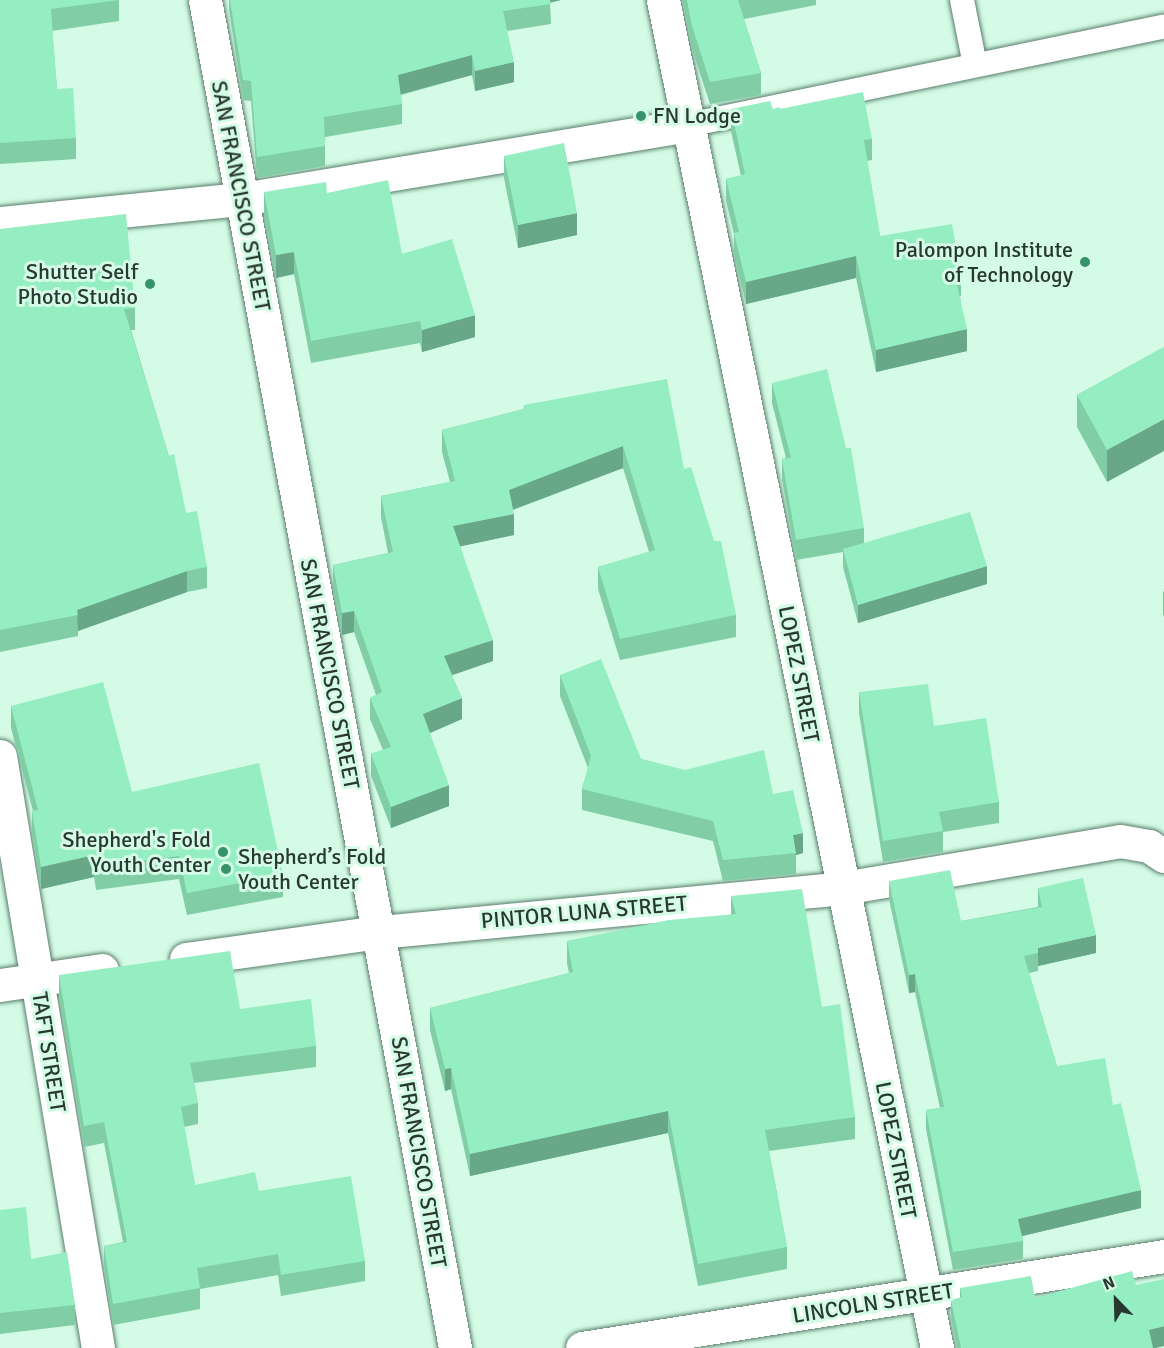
<!DOCTYPE html>
<meta charset="utf-8">
<style>
body{margin:0}
#map{position:relative;width:1164px;height:1348px;overflow:hidden;background:#d3fbe5;font-family:Signika,sans-serif}
div>[style]{position:absolute}
[style*='--x']{left:calc(var(--x)*1px);top:calc(var(--y)*1px);width:calc(var(--w)*1px);rotate:calc(var(--a)*1deg)}
.roads{filter:drop-shadow(0 0 2px #5a7e6b) drop-shadow(0 0 2px #5a7e6b)}
.lane>*{height:24px;margin:-12px;padding:0 12px;transform-origin:12px;border-radius:12px;background:#fff}
.street>*{height:33px;margin:-16.5px;padding:0 16.5px;transform-origin:16.5px;border-radius:16.5px;background:#fff}
.wall>*{inset:0;background:#80cda6}
.shaded-wall>*{inset:0;background:#68a787}
.building>*{inset:0;background:#95eec1}
.dots>*{width:16px;height:16px;translate:-50% -50%;box-sizing:border-box;border:3px solid #d3fbe5;border-radius:50%}
span{translate:-50% -50%;white-space:nowrap;text-align:center;line-height:1.15;-webkit-text-stroke:6px #d3fbe5;paint-order:stroke}
.poi-label{font-size:22px;color:#293830}
.left{translate:0 -50%;text-align:left}
.right{translate:-100% -50%;text-align:right}
.street-label{font-size:22px;color:#293830}
.north{position:absolute;left:1086px;top:1270px;width:60px;height:60px;-webkit-text-stroke:4px #d3fbe5;paint-order:stroke;rotate:337deg;font-size:16px;font-weight:700;line-height:24px;text-align:center;color:#293830}
.north::after{content:'';display:block;margin:auto;width:21px;height:27px;background:#293830;clip-path:polygon(50% 0,100% 100%,50% 72%,0 100%)}
</style>
<div id="map">
<div class="roads">
<div class="lane">
<i style="--x:962;--y:0;--w:66;--a:78.7"></i>
<i style="--x:688;--y:125;--w:486;--a:-11.7"></i>
</div>
<div class="street">
<i style="--x:205;--y:0;--w:1371;--a:79.49"></i>
<i style="--x:663;--y:0;--w:1376;--a:78.51"></i>
<i style="--x:0;--y:223;--w:243;--a:-5.7"></i>
<i style="--x:242;--y:199;--w:452;--a:-9.4"></i>
<i style="--x:0;--y:756;--w:600;--a:80.6"></i>
<i style="--x:186;--y:959;--w:195;--a:-8"></i>
<i style="--x:379;--y:932;--w:466;--a:-5.4"></i>
<i style="--x:843;--y:888;--w:281;--a:-9.6"></i>
<i style="--x:1120;--y:841;--w:29;--a:10"></i>
<i style="--x:1149;--y:846;--w:18;--a:34"></i>
<i style="--x:0;--y:985;--w:103;--a:-8.4"></i>
<i style="--x:582;--y:1348;--w:589;--a:-8.98"></i>
</div>
</div>
<div class="wall">
<i style="clip-path:polygon(0 0,119px 0,119px 21px,52px 31px,57px 89px,76px 138px,76px 159px,0 164px)"></i>
<i style="clip-path:polygon(229px 0,561px 0,550px 3px,551px 24px,507px 31px,514px 82px,475px 91px,472px 75px,401px 95px,402px 104px,402px 124px,325px 137px,325px 166px,257px 178px,251px 101px,243px 100px,229px 10px)"></i>
<i style="clip-path:polygon(682px 0,816px 0,816px 5px,744px 19px,761px 73px,761px 95px,710px 104px,692px 49px)"></i>
<i style="clip-path:polygon(731px 109px,780px 109px,872px 139px,872px 160px,867px 161px,880px 236px,961px 275px,961px 296px,960px 296px,967px 351px,876px 372px,856px 278px,746px 304px,734px 255px,734px 234px,726px 201px,726px 179px,741px 176px,731px 131px)"></i>
<i style="clip-path:polygon(504px 156px,577px 235px,518px 248px,504px 178px)"></i>
<i style="clip-path:polygon(264px 192px,327px 193px,475px 337px,422px 352px,420px 343px,311px 363px,294px 274px,276px 278px,264px 214px)"></i>
<i style="clip-path:polygon(0 229px,135px 308px,135px 330px,131px 330px,186px 513px,207px 567px,207px 588px,187px 592px,78px 631px,78px 636px,0 652px)"></i>
<i style="clip-path:polygon(1164px 347px,1107px 482px,1077px 427px,1077px 395px)"></i>
<i style="clip-path:polygon(772px 383px,864px 528px,864px 543px,987px 584px,858px 623px,843px 567px,843px 552px,796px 560px,782px 480px,782px 459px,786px 458px,772px 403px)"></i>
<i style="clip-path:polygon(524px 405px,684px 469px,736px 615px,736px 637px,620px 660px,598px 589px,598px 567px,649px 552px,623px 468px,513px 510px,514px 535px,460px 546px,493px 661px,452px 675px,462px 719px,430px 733px,449px 806px,391px 828px,371px 776px,371px 754px,383px 750px,370px 719px,370px 698px,376px 695px,354px 632px,342px 635px,333px 587px,333px 565px,388px 553px,381px 517px,381px 496px,450px 482px,442px 452px,442px 430px,524px 409px)"></i>
<i style="clip-path:polygon(1164px 591px,1164px 617px,1163px 614px,1163px 592px)"></i>
<i style="clip-path:polygon(560px 675px,641px 759px,773px 794px,803px 853px,796px 855px,796px 874px,723px 881px,713px 841px,582px 810px,582px 789px,588px 768px,560px 696px)"></i>
<i style="clip-path:polygon(859px 692px,934px 726px,999px 802px,999px 823px,943px 832px,943px 852px,883px 862px,859px 713px)"></i>
<i style="clip-path:polygon(11px 706px,132px 792px,283px 875px,283px 897px,187px 915px,179px 879px,96px 890px,94px 877px,41px 889px,32px 834px,32px 811px,33px 811px,11px 728px)"></i>
<i style="clip-path:polygon(889px 881px,961px 921px,1038px 907px,1038px 888px,1096px 953px,1038px 966px,1038px 971px,1029px 973px,1057px 1066px,1113px 1105px,1141px 1208px,1022px 1236px,1023px 1241px,1023px 1259px,953px 1270px,926px 1129px,926px 1110px,940px 1108px,915px 992px,909px 993px,889px 899px)"></i>
<i style="clip-path:polygon(731px 896px,822px 1007px,855px 1117px,855px 1139px,769px 1151px,787px 1247px,787px 1269px,698px 1286px,668px 1133px,470px 1176px,451px 1089px,445px 1091px,430px 1030px,430px 1008px,569px 973px,567px 963px,567px 941px,731px 915px)"></i>
<i style="clip-path:polygon(59px 975px,240px 1009px,316px 1046px,316px 1067px,194px 1083px,198px 1103px,198px 1124px,184px 1127px,195px 1185px,259px 1191px,365px 1261px,365px 1281px,281px 1296px,278px 1275px,200px 1289px,200px 1309px,113px 1325px,104px 1267px,104px 1246px,123px 1242px,104px 1143px,84px 1147px,59px 996px)"></i>
<i style="clip-path:polygon(0 1210px,31px 1259px,75px 1305px,75px 1325px,0 1334px)"></i>
<i style="clip-path:polygon(1136px 1285px,1164px 1346px,1155px 1348px,957px 1348px,951px 1319px,951px 1300px,960px 1298px,960px 1288px,1035px 1298px)"></i>
</div>
<div class="shaded-wall">
<i style="clip-path:polygon(547px 0,561px 0,547px 3px)"></i>
<i style="clip-path:polygon(472px 55px,472px 75px,398px 95px,398px 75px)"></i>
<i style="clip-path:polygon(514px 62px,514px 82px,475px 91px,475px 71px)"></i>
<i style="clip-path:polygon(577px 213px,577px 235px,518px 248px,518px 225px)"></i>
<i style="clip-path:polygon(294px 252px,294px 274px,276px 278px,276px 255px)"></i>
<i style="clip-path:polygon(856px 256px,856px 278px,746px 304px,746px 282px)"></i>
<i style="clip-path:polygon(475px 315px,475px 337px,422px 352px,422px 330px)"></i>
<i style="clip-path:polygon(967px 329px,967px 351px,876px 372px,876px 350px)"></i>
<i style="clip-path:polygon(1164px 419px,1164px 451px,1107px 482px,1107px 450px)"></i>
<i style="clip-path:polygon(623px 446px,623px 468px,509px 511px,509px 490px)"></i>
<i style="clip-path:polygon(514px 514px,514px 535px,453px 548px,453px 526px)"></i>
<i style="clip-path:polygon(987px 566px,987px 584px,858px 623px,858px 605px)"></i>
<i style="clip-path:polygon(187px 571px,187px 592px,78px 631px,77px 610px)"></i>
<i style="clip-path:polygon(354px 611px,354px 632px,342px 635px,342px 613px)"></i>
<i style="clip-path:polygon(493px 640px,493px 661px,444px 678px,444px 656px)"></i>
<i style="clip-path:polygon(462px 698px,462px 719px,423px 736px,423px 714px)"></i>
<i style="clip-path:polygon(449px 785px,449px 806px,391px 828px,391px 807px)"></i>
<i style="clip-path:polygon(803px 833px,803px 853px,796px 855px,793px 835px)"></i>
<i style="clip-path:polygon(94px 855px,94px 877px,41px 889px,41px 867px)"></i>
<i style="clip-path:polygon(1096px 935px,1096px 953px,1038px 966px,1038px 948px)"></i>
<i style="clip-path:polygon(915px 974px,915px 992px,909px 993px,909px 975px)"></i>
<i style="clip-path:polygon(451px 1068px,451px 1089px,445px 1091px,445px 1069px)"></i>
<i style="clip-path:polygon(668px 1111px,668px 1133px,470px 1176px,470px 1154px)"></i>
<i style="clip-path:polygon(1141px 1190px,1141px 1208px,1018px 1237px,1018px 1219px)"></i>
<i style="clip-path:polygon(1164px 1326px,1164px 1346px,1155px 1348px,1149px 1348px,1149px 1330px)"></i>
</div>
<div class="building">
<i style="clip-path:polygon(0 0,119px 0,51px 9px,57px 89px,73px 88px,76px 138px,0 143px)"></i>
<i style="clip-path:polygon(230px 0,550px 0,551px 4px,503px 11px,514px 62px,475px 71px,472px 55px,398px 75px,402px 104px,324px 117px,325px 146px,257px 157px,251px 81px,243px 80px)"></i>
<i style="clip-path:polygon(687px 0,738px 0,761px 73px,710px 82px,692px 26px)"></i>
<i style="clip-path:polygon(863px 92px,872px 139px,864px 140px,880px 236px,952px 224px,961px 275px,955px 276px,967px 329px,876px 350px,856px 256px,746px 282px,734px 233px,739px 232px,726px 179px,745px 174px,731px 109px,770px 101px,773px 109px,780px 107px,780px 109px)"></i>
<i style="clip-path:polygon(564px 143px,577px 213px,518px 225px,504px 156px)"></i>
<i style="clip-path:polygon(388px 180px,402px 254px,452px 239px,475px 315px,422px 330px,420px 321px,311px 341px,294px 252px,276px 255px,264px 192px,326px 182px,327px 193px)"></i>
<i style="clip-path:polygon(126px 214px,135px 308px,124px 309px,169px 456px,174px 454px,186px 513px,197px 511px,207px 567px,187px 571px,77px 610px,78px 615px,0 630px,0 229px)"></i>
<i style="clip-path:polygon(1164px 347px,1164px 419px,1107px 450px,1077px 395px)"></i>
<i style="clip-path:polygon(827px 369px,846px 448px,851px 448px,864px 528px,796px 540px,782px 459px,791px 458px,772px 383px)"></i>
<i style="clip-path:polygon(667px 379px,684px 469px,691px 467px,714px 541px,721px 541px,736px 615px,620px 639px,598px 567px,655px 550px,623px 446px,509px 490px,514px 514px,453px 526px,493px 640px,444px 656px,462px 698px,423px 714px,449px 785px,391px 807px,371px 754px,391px 747px,370px 698px,382px 692px,354px 611px,342px 613px,333px 565px,393px 552px,381px 496px,455px 481px,442px 430px,525px 409px,524px 405px)"></i>
<i style="clip-path:polygon(970px 512px,987px 566px,858px 605px,843px 549px)"></i>
<i style="clip-path:polygon(601px 659px,641px 759px,685px 770px,764px 750px,773px 794px,793px 790px,803px 833px,793px 835px,796px 853px,723px 860px,713px 821px,582px 789px,591px 756px,560px 675px)"></i>
<i style="clip-path:polygon(103px 682px,132px 792px,259px 763px,283px 875px,187px 893px,179px 856px,96px 867px,94px 855px,41px 867px,32px 811px,38px 810px,11px 706px)"></i>
<i style="clip-path:polygon(928px 684px,934px 726px,986px 718px,999px 802px,939px 812px,943px 831px,883px 841px,859px 692px)"></i>
<i style="clip-path:polygon(950px 870px,961px 921px,1042px 907px,1038px 888px,1083px 878px,1096px 935px,1038px 948px,1038px 953px,1024px 956px,1057px 1066px,1105px 1058px,1113px 1105px,1121px 1103px,1141px 1190px,1018px 1219px,1023px 1241px,953px 1252px,926px 1110px,944px 1107px,915px 974px,909px 975px,889px 881px)"></i>
<i style="clip-path:polygon(802px 889px,822px 1007px,840px 1004px,855px 1117px,765px 1130px,787px 1247px,698px 1264px,668px 1111px,470px 1154px,451px 1068px,445px 1069px,430px 1008px,573px 972px,567px 941px,669px 920px,736px 914px,731px 896px)"></i>
<i style="clip-path:polygon(230px 951px,240px 1009px,311px 999px,316px 1046px,190px 1063px,198px 1103px,181px 1107px,195px 1185px,255px 1172px,259px 1191px,351px 1176px,365px 1261px,281px 1275px,278px 1254px,197px 1268px,200px 1288px,113px 1304px,104px 1246px,127px 1242px,104px 1122px,84px 1126px,59px 975px)"></i>
<i style="clip-path:polygon(26px 1207px,31px 1259px,67px 1252px,75px 1305px,0 1313px,0 1210px)"></i>
<i style="clip-path:polygon(1132px 1271px,1136px 1285px,1164px 1279px,1164px 1326px,1149px 1330px,1153px 1348px,961px 1348px,951px 1300px,962px 1297px,960px 1288px,1031px 1276px,1035px 1298px)"></i>
</div>
<div class="dots">
<i style="left:641px;top:116px;background:#369269"></i>
<i style="left:1085px;top:262px;background:#369269"></i>
<i style="left:150px;top:284px;background:#369269"></i>
<i style="left:223px;top:852px;background:#369269"></i>
<i style="left:226px;top:869px;background:#369269"></i>
</div>
<div class="poi-label">
<span class="left" style="left:653px;top:116px">FN Lodge</span>
<span class="right" style="left:1073px;top:262px">Palompon Institute<br>of Technology</span>
<span class="right" style="left:138px;top:284px">Shutter Self<br>Photo Studio</span>
<span class="right" style="left:211px;top:852px">Shepherd's Fold<br>Youth Center</span>
<span class="left" style="left:238px;top:869px">Shepherd’s Fold<br>Youth Center</span>
</div>
<div class="street-label">
<span style="left:241px;top:196px;rotate:79deg">SAN FRANCISCO STREET</span>
<span style="left:330px;top:674px;rotate:79deg">SAN FRANCISCO STREET</span>
<span style="left:799px;top:674px;rotate:79deg">LOPEZ STREET</span>
<span style="left:584px;top:912px;rotate:-5deg">PINTOR LUNA STREET</span>
<span style="left:49px;top:1052px;rotate:81deg">TAFT STREET</span>
<span style="left:896px;top:1150px;rotate:79deg">LOPEZ STREET</span>
<span style="left:419px;top:1152px;rotate:80deg">SAN FRANCISCO STREET</span>
<span style="left:873px;top:1303px;rotate:-9deg">LINCOLN STREET</span>
</div>
<div class="north">N</div>
</div>
